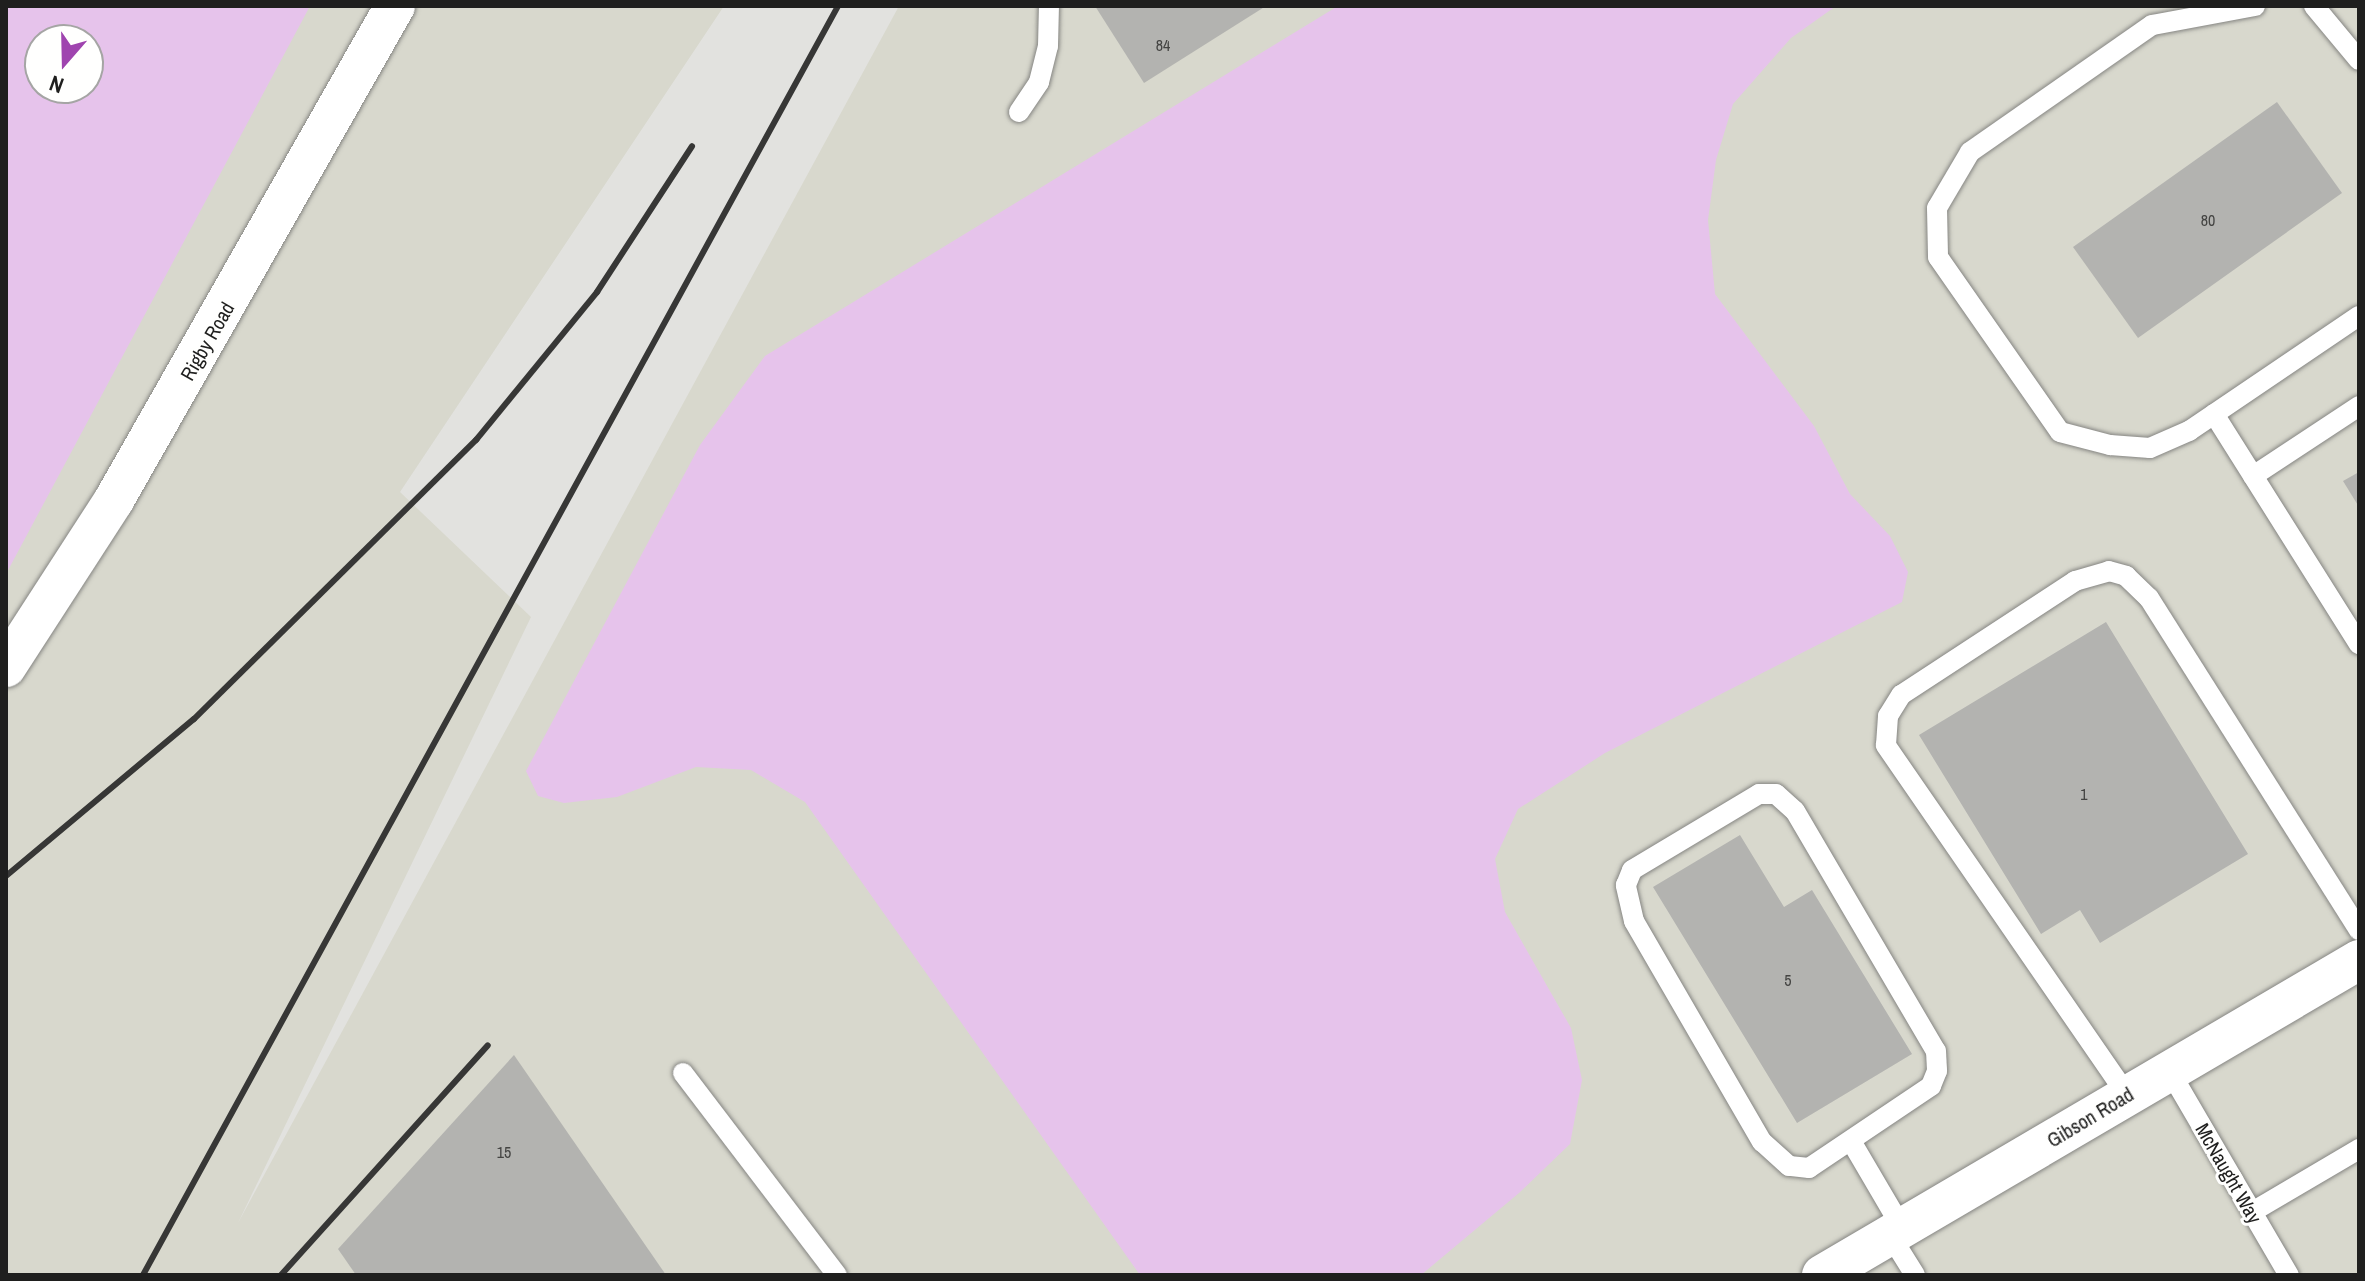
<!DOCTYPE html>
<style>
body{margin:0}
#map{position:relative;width:2365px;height:1281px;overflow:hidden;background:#e2e2df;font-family:"Archivo Narrow",sans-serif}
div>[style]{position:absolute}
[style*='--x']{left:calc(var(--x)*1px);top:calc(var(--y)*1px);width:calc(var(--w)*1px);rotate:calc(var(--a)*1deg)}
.built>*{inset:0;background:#d8d8cd}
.green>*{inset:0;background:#e6c3eb}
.building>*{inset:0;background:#b3b3b0}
.roads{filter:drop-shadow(0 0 2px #858582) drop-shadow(0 0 2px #858582)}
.lane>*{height:20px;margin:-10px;padding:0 10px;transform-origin:10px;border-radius:10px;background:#fff}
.street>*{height:40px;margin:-20px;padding:0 20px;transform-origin:20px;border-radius:20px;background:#fff}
.rail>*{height:6px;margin:-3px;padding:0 3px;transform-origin:3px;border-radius:3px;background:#373736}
span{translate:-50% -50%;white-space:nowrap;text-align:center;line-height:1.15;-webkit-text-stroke:6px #fffffe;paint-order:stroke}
.number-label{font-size:16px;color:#444442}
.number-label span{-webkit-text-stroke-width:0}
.street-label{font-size:20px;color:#1f1f1e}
.frame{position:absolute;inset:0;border:8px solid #1f1f1e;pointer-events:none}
.north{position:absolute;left:24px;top:24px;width:80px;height:80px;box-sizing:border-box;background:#fffffe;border:2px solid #a5a5a4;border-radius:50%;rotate:200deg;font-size:22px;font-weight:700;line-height:32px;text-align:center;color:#1f1f1e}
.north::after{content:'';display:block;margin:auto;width:28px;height:36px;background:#9f44af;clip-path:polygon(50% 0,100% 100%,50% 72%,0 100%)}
</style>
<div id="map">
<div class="built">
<i style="clip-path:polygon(evenodd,6px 6px,724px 6px,400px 492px,531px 617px,238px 1223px,899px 6px,2359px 6px,2359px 1275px,6px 1275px,6px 6px,40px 40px,88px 40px,88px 88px,40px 88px,40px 40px)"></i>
</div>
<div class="green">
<i style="clip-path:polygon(evenodd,6px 6px,310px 6px,6px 574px,6px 6px,40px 40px,88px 40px,88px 88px,40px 88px,40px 40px)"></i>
<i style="clip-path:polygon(1338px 6px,1836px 6px,1791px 38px,1733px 104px,1716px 160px,1708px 220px,1715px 294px,1814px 426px,1850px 494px,1890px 536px,1908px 572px,1902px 602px,1605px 753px,1518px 809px,1495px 859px,1505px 912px,1571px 1028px,1582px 1080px,1570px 1144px,1519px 1193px,1421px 1275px,1140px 1275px,805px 802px,751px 770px,696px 767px,617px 797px,564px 803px,538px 796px,526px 771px,700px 445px,765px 356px)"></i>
</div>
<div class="building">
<i style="clip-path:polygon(1095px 6px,1266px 6px,1144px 83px)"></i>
<i style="clip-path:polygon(2277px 102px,2342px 193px,2138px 338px,2073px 247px)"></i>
<i style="clip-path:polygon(2359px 472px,2359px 507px,2343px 481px)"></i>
<i style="clip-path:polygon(2106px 622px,2248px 854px,2100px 943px,2080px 910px,2041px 934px,1919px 735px)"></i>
<i style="clip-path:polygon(1740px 835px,1784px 907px,1812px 890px,1912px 1054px,1797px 1123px,1653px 887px)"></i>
<i style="clip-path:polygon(514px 1055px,666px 1275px,356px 1275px,338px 1249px)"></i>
</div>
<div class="roads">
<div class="lane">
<i style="--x:2255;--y:6;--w:105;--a:169.5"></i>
<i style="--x:2152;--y:25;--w:222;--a:145.1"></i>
<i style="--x:1970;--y:152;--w:65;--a:120.5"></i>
<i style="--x:1937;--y:208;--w:49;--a:88.8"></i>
<i style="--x:1938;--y:257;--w:213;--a:55.1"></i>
<i style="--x:2060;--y:432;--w:52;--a:14.6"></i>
<i style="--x:2110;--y:445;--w:40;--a:4.3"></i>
<i style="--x:2150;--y:448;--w:43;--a:-23.6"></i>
<i style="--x:2189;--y:431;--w:205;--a:-34.1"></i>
<i style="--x:2314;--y:6;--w:70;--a:50.2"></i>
<i style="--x:1019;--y:112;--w:36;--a:-56"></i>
<i style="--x:1039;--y:82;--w:37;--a:-76"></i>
<i style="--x:1048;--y:46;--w:40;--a:-88.6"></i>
<i style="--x:2214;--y:414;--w:272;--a:57.8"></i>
<i style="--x:2253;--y:476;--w:127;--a:-33.4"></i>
<i style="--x:1759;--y:794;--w:17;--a:0"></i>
<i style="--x:1776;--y:794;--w:25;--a:42"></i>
<i style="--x:1795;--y:811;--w:278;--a:59.6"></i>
<i style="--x:1936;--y:1051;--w:20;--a:87"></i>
<i style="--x:1937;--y:1071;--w:16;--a:112"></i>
<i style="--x:1931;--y:1086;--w:147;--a:146.1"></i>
<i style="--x:1809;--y:1168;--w:20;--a:-174"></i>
<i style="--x:1789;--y:1166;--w:36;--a:-138"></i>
<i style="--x:1762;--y:1142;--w:255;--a:-120.1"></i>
<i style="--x:1634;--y:921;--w:37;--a:-103"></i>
<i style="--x:1626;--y:885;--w:16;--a:-68"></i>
<i style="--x:1632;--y:870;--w:148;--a:-30.9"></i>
<i style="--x:2169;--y:1070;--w:238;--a:59.7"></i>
<i style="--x:683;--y:1073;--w:254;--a:52.7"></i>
<i style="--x:2127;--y:1095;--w:425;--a:-124.6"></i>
<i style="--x:1886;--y:745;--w:29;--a:-86"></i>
<i style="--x:1888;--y:716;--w:25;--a:-58"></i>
<i style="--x:1901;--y:695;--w:208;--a:-33.2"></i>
<i style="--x:2075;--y:581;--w:35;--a:-16"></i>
<i style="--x:2109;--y:571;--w:18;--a:16"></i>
<i style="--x:2126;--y:576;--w:32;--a:44"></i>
<i style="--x:2149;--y:598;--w:393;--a:57.7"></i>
<i style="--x:1851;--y:1141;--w:101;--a:59.6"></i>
<i style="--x:2252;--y:1212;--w:124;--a:-30.5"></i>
<i style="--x:1890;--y:1235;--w:47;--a:58"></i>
</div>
<div class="street">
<i style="--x:6;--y:667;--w:199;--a:-57.1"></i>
<i style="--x:114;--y:500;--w:568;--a:-60.37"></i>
<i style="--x:1822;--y:1275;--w:623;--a:-30.4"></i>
</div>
</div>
<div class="rail">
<i style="--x:6;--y:876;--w:245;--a:-39.9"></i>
<i style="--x:194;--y:719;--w:397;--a:-44.7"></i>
<i style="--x:476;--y:440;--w:191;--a:-50.7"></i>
<i style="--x:597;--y:292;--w:174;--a:-56.9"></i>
<i style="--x:143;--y:1275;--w:1447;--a:-61.29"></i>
<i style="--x:281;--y:1275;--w:309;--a:-48"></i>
</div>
<div class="number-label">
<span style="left:1163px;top:45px">84</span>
<span style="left:2208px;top:220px">80</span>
<span style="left:2084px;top:794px">1</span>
<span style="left:1788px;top:980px">5</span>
<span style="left:504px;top:1152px">15</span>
</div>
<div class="street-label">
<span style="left:207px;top:341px;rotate:-60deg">Rigby Road</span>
<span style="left:2090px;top:1117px;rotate:-31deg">Gibson Road</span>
<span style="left:2229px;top:1173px;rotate:60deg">McNaught Way</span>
</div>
<div class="frame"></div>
<div class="north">N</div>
</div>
